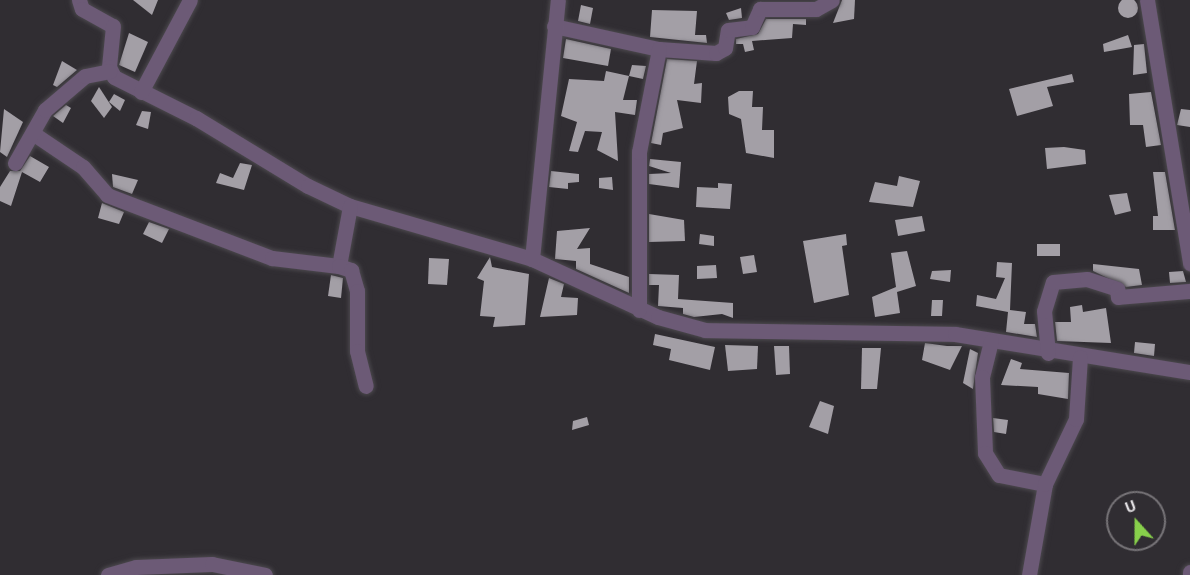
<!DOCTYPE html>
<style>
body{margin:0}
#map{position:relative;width:1190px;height:575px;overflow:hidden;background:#302d32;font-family:Barlow,sans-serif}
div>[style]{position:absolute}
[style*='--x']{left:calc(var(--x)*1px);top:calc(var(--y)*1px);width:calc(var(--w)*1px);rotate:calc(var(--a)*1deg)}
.building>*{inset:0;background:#a39fa6}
.round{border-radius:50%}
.roads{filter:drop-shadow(0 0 2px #4c494e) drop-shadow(0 0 2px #4c494e)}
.minor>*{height:15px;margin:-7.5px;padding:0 7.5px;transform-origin:7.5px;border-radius:7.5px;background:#6c5a76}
span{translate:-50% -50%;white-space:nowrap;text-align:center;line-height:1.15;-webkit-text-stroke:6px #302d32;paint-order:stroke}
.north{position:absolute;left:1106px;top:491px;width:60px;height:60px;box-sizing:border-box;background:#302d32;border:2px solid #777478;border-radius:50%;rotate:339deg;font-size:16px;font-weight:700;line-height:24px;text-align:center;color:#e1dfe2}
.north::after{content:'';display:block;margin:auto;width:21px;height:27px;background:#87cf4b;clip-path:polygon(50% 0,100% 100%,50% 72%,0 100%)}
</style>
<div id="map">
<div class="building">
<i class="round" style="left:1118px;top:-2px;width:20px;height:20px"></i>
<i style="clip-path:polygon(133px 0,158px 0,152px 15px)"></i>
<i style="clip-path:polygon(842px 0,855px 0,854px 19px,833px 23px)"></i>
<i style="clip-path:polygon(581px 5px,593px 8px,590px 24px,578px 21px)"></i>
<i style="clip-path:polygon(741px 8px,742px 18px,729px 20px,726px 13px)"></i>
<i style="clip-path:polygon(652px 10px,697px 11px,695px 35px,706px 35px,707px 43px,650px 37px)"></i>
<i style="clip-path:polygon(766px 19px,806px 19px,806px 25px,793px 24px,792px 38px,752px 41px,754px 50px,745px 52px,743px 44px,736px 44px,736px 39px,758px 34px)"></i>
<i style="clip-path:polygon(129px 33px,148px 42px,135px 72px,119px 65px)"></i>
<i style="clip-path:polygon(1128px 35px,1132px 47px,1104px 52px,1103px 44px)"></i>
<i style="clip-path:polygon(566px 39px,611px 49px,608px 66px,563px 58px)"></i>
<i style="clip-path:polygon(1144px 44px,1147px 73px,1133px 75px,1134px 45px)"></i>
<i style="clip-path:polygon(667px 59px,697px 61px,694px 84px,702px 83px,701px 103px,677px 100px,683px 128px,663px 133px,661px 145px,651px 143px)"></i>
<i style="clip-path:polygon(62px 61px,77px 70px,57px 87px,53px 85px)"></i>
<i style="clip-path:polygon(632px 65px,646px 66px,643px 79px,629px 76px)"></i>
<i style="clip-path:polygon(606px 71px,629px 76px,623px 100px,637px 100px,635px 115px,615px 112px,618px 161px,597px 150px,602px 132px,585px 131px,578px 152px,569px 151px,577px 122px,561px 116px,569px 79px,604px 81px)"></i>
<i style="clip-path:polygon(1072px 74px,1074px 82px,1047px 87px,1053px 106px,1017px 116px,1009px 89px)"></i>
<i style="clip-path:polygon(99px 87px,112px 107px,104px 118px,91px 101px)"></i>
<i style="clip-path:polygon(739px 91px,753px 91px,752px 107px,763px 107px,762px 130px,774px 130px,774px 158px,746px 153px,741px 119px,729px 114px,728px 97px)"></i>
<i style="clip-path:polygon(1151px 92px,1161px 145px,1146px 147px,1143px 125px,1130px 125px,1129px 94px)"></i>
<i style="clip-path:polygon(114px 94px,125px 100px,120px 111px,109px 102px)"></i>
<i style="clip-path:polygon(66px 105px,71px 108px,63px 123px,53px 116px)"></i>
<i style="clip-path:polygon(4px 109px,23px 122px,7px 157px,0 152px)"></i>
<i style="clip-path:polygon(1181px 109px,1190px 110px,1190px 127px,1177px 125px)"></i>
<i style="clip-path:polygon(142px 111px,151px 112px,148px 129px,136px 125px)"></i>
<i style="clip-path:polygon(1064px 147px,1085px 150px,1086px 164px,1047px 169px,1045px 148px)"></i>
<i style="clip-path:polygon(30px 156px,49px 167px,40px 182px,22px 172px,11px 206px,0 201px,0 187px,10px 171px,20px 171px)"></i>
<i style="clip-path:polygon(650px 159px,681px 162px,679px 188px,649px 184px,649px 174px,671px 173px,649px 166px)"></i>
<i style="clip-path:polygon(240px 163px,252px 165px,244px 190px,216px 183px,220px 173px,233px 178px)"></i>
<i style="clip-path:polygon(551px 171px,579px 174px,579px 182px,568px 183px,568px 189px,549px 187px)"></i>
<i style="clip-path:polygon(1153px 172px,1165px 172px,1175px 230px,1153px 230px,1153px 216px,1158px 216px)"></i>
<i style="clip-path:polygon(112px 174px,138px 180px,132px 194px,113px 187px)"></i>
<i style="clip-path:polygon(899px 176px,920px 181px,913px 207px,869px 202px,875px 182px,897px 186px)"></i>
<i style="clip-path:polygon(612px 177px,613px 190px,599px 188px,599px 178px)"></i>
<i style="clip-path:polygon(718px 183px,732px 184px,730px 209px,696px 207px,697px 187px,718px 188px)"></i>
<i style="clip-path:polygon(1127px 193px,1131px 211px,1115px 215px,1109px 195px)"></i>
<i style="clip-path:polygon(102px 203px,124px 212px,119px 224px,98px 218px)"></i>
<i style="clip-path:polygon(649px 214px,684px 220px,685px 241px,649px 242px)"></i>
<i style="clip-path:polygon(922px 216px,925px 231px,898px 236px,895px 220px)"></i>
<i style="clip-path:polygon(149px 222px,169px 229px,162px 243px,143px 234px)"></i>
<i style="clip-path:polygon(590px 228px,577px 249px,590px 248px,590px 264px,629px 277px,629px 293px,576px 269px,576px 261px,555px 259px,557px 231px)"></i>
<i style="clip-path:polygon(700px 234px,714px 236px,714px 246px,699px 244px)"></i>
<i style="clip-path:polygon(846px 234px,847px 245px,842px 246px,849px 295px,814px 303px,803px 241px)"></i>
<i style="clip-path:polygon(1037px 244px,1060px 244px,1060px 256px,1037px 256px)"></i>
<i style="clip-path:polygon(907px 251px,916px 286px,897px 292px,900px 313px,875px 317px,872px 297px,896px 287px,891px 253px)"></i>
<i style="clip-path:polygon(754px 255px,757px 272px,743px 274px,740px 257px)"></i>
<i style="clip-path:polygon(490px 257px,492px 267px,529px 274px,525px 325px,493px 327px,495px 317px,480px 316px,484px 281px,477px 278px)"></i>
<i style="clip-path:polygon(429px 258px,449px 259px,447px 285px,428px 284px)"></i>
<i style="clip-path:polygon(997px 262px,1012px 263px,1010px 310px,1026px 312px,1024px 324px,1035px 324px,1037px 337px,1006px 332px,1008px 312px,976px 306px,977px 295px,996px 299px,1005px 278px,996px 277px)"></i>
<i style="clip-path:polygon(1093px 264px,1139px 269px,1142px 285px,1126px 287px,1093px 271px)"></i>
<i style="clip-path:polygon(716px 265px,717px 278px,697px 279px,697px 266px)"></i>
<i style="clip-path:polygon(951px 270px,950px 282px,930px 279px,932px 271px)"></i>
<i style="clip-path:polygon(1169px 272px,1183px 271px,1186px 282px,1170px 283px)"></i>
<i style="clip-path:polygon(649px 274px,679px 275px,678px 299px,733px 303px,733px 318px,722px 314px,694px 317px,683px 314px,683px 308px,658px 306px,659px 285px,649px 285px)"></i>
<i style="clip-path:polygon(331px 275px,343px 278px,341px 298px,328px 296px)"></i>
<i style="clip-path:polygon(549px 278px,564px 284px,561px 297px,578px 298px,577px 315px,540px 317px)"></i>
<i style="clip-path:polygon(932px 300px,943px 300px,942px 316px,931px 316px)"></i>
<i style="clip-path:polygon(1082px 305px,1083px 312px,1106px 308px,1111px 343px,1057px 341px,1055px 322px,1071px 322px,1070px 307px)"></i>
<i style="clip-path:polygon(655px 334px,715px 347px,710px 370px,669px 360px,671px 349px,653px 345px)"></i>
<i style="clip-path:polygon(1135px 342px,1155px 344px,1154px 356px,1134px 353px)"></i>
<i style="clip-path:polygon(925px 343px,947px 346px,962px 346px,950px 370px,922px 360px)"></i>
<i style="clip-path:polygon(725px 345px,758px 346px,757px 369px,728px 371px)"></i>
<i style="clip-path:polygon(774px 346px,789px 346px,790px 374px,776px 375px)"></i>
<i style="clip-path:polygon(862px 348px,881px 348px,877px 389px,861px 389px)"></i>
<i style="clip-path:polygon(970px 349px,978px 353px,973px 389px,963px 383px)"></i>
<i style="clip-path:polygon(1011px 359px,1022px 363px,1020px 369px,1069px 373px,1068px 399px,1038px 394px,1038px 387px,1001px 385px)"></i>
<i style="clip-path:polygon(820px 401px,834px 406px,828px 434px,809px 427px)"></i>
<i style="clip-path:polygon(587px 417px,589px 425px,572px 430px,573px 421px)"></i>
<i style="clip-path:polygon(993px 418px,1008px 420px,1006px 434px,994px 432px)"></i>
</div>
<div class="roads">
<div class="minor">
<i style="--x:79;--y:0;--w:9;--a:72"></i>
<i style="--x:82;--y:9;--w:35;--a:29"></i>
<i style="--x:113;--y:26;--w:41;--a:95.6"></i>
<i style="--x:109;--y:67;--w:11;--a:63"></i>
<i style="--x:114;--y:77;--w:92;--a:26.6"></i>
<i style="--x:196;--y:118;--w:131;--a:31.3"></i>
<i style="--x:308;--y:186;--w:47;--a:25.5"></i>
<i style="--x:350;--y:206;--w:190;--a:16.2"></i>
<i style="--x:532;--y:259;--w:139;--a:24.7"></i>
<i style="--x:658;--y:317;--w:49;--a:15.5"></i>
<i style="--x:705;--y:330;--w:250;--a:0.9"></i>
<i style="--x:955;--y:334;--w:238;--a:9.2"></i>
<i style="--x:1147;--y:0;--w:267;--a:80.7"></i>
<i style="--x:554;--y:26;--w:107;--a:12.4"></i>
<i style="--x:659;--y:49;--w:57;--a:4"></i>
<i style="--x:716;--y:53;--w:10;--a:-29"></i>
<i style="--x:725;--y:48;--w:18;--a:-81"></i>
<i style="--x:728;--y:30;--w:24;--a:-7"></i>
<i style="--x:752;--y:27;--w:20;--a:-66"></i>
<i style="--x:760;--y:9;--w:56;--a:0"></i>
<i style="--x:816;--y:9;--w:18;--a:-29"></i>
<i style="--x:141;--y:92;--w:104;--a:-62"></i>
<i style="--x:34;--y:134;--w:59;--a:34"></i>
<i style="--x:83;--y:167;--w:37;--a:49"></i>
<i style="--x:107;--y:195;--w:177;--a:20.9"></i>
<i style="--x:272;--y:258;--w:67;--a:6.8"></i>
<i style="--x:339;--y:266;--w:61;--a:-79.6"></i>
<i style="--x:15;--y:163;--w:61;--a:-60.5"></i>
<i style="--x:45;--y:110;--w:52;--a:-40.4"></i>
<i style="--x:85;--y:76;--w:25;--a:-11"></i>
<i style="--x:532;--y:259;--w:260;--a:-84.3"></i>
<i style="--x:339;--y:266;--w:13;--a:18"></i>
<i style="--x:351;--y:270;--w:22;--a:74"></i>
<i style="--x:357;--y:291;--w:60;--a:90"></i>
<i style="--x:357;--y:351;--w:36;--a:76"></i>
<i style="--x:639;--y:310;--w:158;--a:-90"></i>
<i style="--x:639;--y:152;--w:105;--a:-79"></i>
<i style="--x:991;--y:341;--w:37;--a:104"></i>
<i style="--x:982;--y:377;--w:76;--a:87.7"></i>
<i style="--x:985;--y:453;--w:26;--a:58"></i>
<i style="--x:999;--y:475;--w:47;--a:11.1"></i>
<i style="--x:1048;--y:353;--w:42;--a:-95.4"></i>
<i style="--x:1044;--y:311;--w:30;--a:-73"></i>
<i style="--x:1053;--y:282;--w:34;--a:-5"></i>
<i style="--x:1087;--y:279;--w:32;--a:18"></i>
<i style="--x:1117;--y:289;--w:8;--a:83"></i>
<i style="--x:1118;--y:297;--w:72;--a:-4.8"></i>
<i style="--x:108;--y:575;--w:29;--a:-16"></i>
<i style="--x:136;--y:567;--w:76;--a:-2.3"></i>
<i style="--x:212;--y:564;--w:54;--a:11.7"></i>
<i style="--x:1029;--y:575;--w:92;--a:-80"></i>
<i style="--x:1045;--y:484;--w:72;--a:-64.5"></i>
<i style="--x:1076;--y:419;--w:62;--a:-86.3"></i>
<i style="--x:1190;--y:575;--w:3;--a:-90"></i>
</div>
</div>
<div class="north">U</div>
</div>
